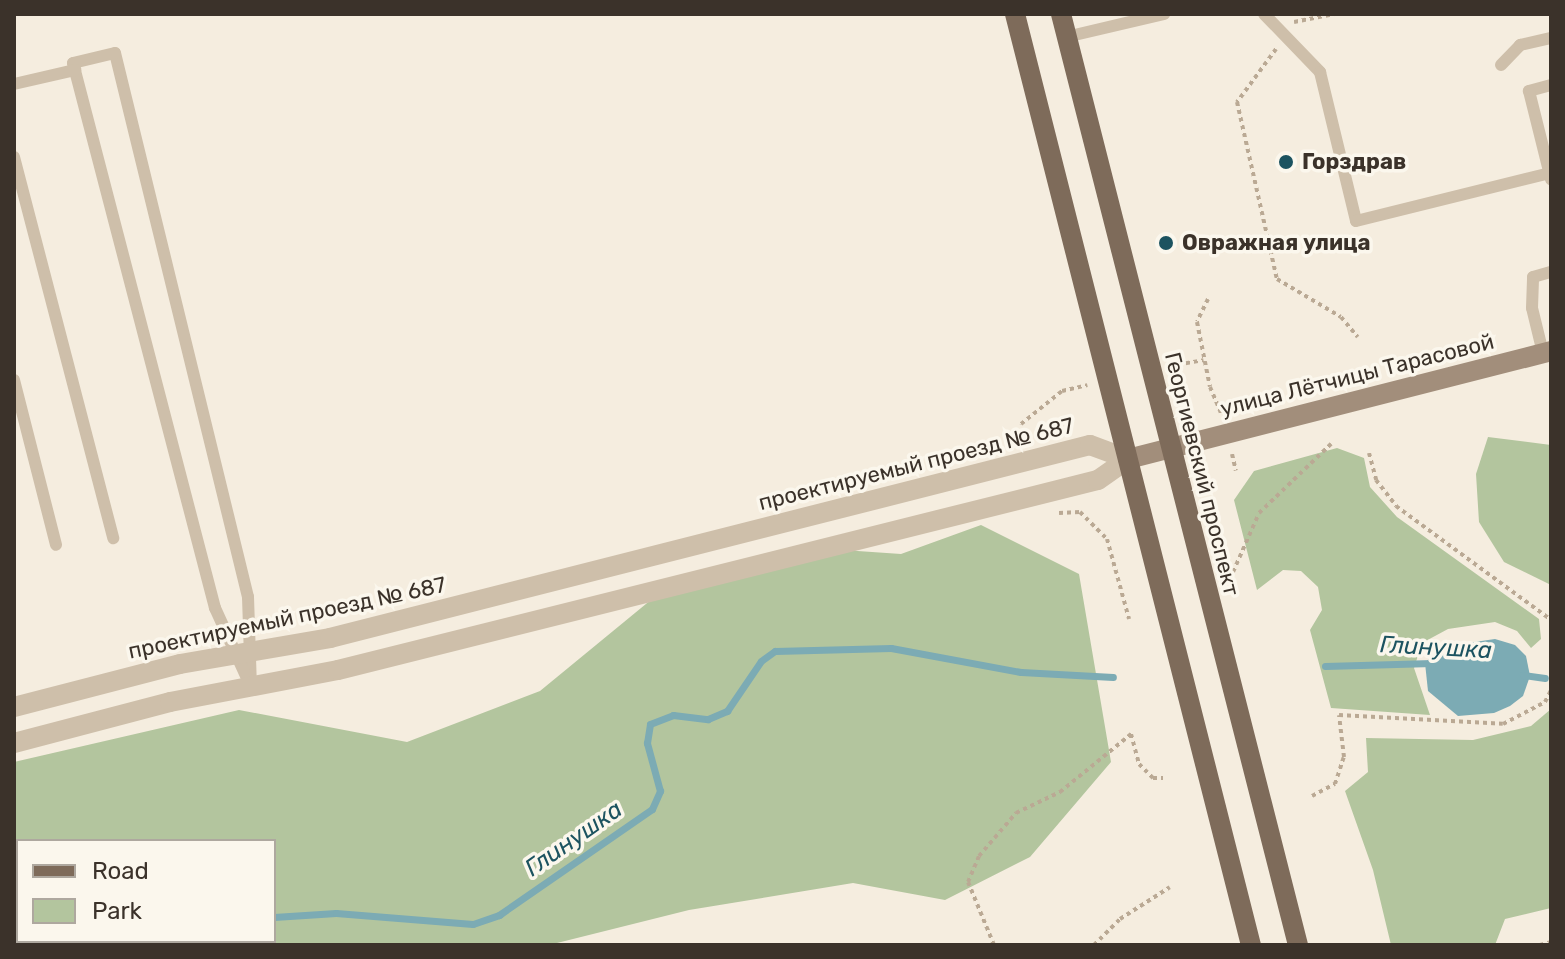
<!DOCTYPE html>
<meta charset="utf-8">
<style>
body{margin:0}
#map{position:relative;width:1565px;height:959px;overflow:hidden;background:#f5eddf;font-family:Rubik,sans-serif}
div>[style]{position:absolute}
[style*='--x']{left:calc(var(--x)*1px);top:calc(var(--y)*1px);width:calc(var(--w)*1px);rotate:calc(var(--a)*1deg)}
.green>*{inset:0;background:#b3c59e}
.water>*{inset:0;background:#7cabb4}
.stream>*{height:7px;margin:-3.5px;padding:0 3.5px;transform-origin:3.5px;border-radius:3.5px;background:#7cabb4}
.path>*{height:4px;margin-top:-2px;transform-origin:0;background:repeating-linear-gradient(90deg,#baa994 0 4px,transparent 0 8px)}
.lane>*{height:12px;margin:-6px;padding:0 6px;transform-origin:6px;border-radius:6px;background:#cebfaa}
.street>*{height:20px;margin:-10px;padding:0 10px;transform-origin:10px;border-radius:10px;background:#cebfaa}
.secondary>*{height:20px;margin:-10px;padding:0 10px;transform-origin:10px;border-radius:10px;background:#a28e7b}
.primary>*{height:20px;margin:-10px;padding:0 10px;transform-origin:10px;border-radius:10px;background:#7e6b5a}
.dots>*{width:22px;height:22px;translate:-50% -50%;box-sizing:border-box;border:4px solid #fbf7ed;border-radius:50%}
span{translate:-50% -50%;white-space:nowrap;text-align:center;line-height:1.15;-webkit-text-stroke:7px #fbf7ed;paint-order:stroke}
.poi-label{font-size:22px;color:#3b322a;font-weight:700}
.left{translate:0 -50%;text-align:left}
.street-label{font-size:22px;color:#3b322a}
.water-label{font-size:24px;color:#1c5360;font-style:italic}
.frame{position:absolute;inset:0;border:16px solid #3b322a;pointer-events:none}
.legend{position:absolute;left:16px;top:839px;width:260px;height:104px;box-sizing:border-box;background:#fbf7ed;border:2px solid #aea89f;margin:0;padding:10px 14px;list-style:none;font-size:24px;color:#3b322a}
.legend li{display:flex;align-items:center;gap:16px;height:40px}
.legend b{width:40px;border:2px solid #aea89f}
</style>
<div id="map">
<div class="green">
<i style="clip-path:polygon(1488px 437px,1551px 445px,1551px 585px,1504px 562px,1479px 522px,1476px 474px)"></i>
<i style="clip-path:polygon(1337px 448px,1364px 458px,1370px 487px,1397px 517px,1539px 619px,1541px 639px,1531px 648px,1517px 631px,1495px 622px,1448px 629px,1422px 643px,1414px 668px,1430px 715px,1331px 708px,1310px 630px,1322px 610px,1318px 587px,1301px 571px,1283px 570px,1257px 590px,1234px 500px,1254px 471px)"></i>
<i style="clip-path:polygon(evenodd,981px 525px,1079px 574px,1111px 762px,1030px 857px,945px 900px,853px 883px,689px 910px,549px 945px,14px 945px,14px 762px,239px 710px,407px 742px,540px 691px,652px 599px,843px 550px,901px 554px,981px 525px,18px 841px,274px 841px,274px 941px,18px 941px,18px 841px)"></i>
<i style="clip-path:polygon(1551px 709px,1551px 908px,1505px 919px,1495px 945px,1391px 945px,1373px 870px,1345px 791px,1368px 772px,1366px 738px,1473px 740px,1531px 726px)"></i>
</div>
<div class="water">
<i style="clip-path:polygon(1495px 639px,1515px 645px,1526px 656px,1530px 676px,1523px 696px,1510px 706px,1494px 713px,1458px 716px,1428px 691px,1425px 663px,1440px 647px)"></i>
</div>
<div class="stream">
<i style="--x:1325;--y:666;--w:107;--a:-1.6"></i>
<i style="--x:1523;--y:675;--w:22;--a:8"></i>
<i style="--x:274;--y:917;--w:62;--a:-3.7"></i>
<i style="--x:336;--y:913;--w:137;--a:4.6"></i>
<i style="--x:473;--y:924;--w:28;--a:-19"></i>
<i style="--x:499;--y:915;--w:186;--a:-34.7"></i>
<i style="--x:652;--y:809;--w:20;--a:-66"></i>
<i style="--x:660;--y:791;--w:50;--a:-105.2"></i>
<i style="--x:647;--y:743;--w:19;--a:-81"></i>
<i style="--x:650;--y:724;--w:25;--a:-21"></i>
<i style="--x:673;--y:715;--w:35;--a:7"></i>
<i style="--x:708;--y:719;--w:21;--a:-23"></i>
<i style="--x:727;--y:711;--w:60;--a:-55.8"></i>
<i style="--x:761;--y:661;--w:17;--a:-36"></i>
<i style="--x:775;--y:651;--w:116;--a:-1.5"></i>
<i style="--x:891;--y:648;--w:132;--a:10.5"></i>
<i style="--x:1021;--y:672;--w:92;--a:3.1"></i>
</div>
<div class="path">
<i style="--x:1294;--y:22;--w:41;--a:-11.3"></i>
<i style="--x:1276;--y:49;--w:66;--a:126.3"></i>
<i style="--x:1237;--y:102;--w:181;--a:77.3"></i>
<i style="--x:1277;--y:279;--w:74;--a:30.7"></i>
<i style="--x:1341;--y:317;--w:26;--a:50"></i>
<i style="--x:1208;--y:299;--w:25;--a:116"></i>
<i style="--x:1197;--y:322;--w:66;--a:78.7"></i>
<i style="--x:1210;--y:387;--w:30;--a:67"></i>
<i style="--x:1170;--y:366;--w:34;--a:-10"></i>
<i style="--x:1025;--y:440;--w:16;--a:-104"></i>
<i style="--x:1021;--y:424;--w:53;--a:-38.8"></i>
<i style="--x:1062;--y:391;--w:26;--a:-13"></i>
<i style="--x:1369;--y:453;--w:28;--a:75"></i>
<i style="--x:1376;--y:480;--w:33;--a:52"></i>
<i style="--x:1396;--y:506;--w:192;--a:36.3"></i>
<i style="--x:1232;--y:454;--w:17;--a:77"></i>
<i style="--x:1059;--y:513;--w:21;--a:-3"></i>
<i style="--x:1080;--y:512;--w:38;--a:45"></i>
<i style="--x:1107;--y:539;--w:83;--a:74.6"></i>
<i style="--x:1233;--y:572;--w:64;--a:-66.2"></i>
<i style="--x:1259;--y:513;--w:100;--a:-43.8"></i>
<i style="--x:1551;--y:637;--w:16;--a:90"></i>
<i style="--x:1312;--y:796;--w:26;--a:-28"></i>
<i style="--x:1335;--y:784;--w:28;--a:-72"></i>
<i style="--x:1344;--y:757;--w:42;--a:-96.8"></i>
<i style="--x:1339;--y:715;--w:164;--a:3.1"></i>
<i style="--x:1503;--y:724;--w:47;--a:-27.6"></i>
<i style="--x:1545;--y:702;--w:13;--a:-63"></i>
<i style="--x:994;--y:945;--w:68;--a:-112.4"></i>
<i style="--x:968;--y:882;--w:28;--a:-67"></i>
<i style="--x:979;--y:856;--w:57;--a:-49.3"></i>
<i style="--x:1016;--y:813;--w:49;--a:-25.5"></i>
<i style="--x:1060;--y:792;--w:92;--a:-39.2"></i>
<i style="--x:1131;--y:734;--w:31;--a:75"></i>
<i style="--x:1139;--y:764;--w:20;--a:45"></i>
<i style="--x:1153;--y:778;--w:10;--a:0"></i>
<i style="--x:1094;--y:945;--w:37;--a:-45"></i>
<i style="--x:1120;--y:919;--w:59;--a:-32.6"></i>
<i style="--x:1540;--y:945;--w:11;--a:-15"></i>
</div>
<div class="lane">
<i style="--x:1264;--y:14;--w:81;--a:46"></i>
<i style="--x:1320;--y:72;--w:153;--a:76.4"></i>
<i style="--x:1356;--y:221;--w:200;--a:-13.9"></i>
<i style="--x:1066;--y:37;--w:101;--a:-13.2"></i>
<i style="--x:115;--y:53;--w:560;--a:76.26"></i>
<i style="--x:248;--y:597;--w:90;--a:88.1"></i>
<i style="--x:251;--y:687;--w:87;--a:-114.5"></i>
<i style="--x:215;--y:608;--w:563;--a:-104.6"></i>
<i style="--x:73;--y:63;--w:43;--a:-13.4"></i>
<i style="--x:1501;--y:65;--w:28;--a:-46"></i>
<i style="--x:1520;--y:45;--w:32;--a:-13"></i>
<i style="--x:14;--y:84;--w:63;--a:-12.9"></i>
<i style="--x:1551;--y:85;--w:23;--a:165"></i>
<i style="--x:1529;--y:91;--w:91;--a:76"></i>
<i style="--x:14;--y:157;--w:394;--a:75.4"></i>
<i style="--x:1543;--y:353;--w:46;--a:-103.7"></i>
<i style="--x:1532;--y:308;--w:31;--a:-88"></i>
<i style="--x:1533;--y:277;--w:19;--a:-16"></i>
<i style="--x:14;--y:380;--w:170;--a:75.7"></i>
</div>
<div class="street">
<i style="--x:14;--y:707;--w:171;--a:-14.5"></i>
<i style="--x:180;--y:664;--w:152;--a:-9.8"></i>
<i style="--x:330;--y:638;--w:784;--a:-14.25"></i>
<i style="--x:1090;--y:445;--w:40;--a:20.2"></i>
<i style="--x:14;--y:743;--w:161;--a:-14.7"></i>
<i style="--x:170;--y:702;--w:171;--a:-10.8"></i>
<i style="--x:338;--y:670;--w:783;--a:-14.04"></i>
<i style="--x:1098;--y:480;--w:37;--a:-35"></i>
</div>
<div class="secondary">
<i style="--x:1128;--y:459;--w:437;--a:-14.3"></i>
</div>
<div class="primary">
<i style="--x:1015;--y:14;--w:960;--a:75.78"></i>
<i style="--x:1061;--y:14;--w:961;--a:75.72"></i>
</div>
<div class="dots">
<i style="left:1286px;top:162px;background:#1c5360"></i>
<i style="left:1166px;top:243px;background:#1c5360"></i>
</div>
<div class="poi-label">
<span class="left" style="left:1302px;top:162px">Горздрав</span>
<span class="left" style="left:1182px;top:243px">Овражная улица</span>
</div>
<div class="street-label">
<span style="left:1357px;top:375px;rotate:-14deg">улица Лётчицы Тарасовой</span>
<span style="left:916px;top:464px;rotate:-14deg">проектируемый проезд № 687</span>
<span style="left:1202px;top:474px;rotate:76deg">Георгиевский проспект</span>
<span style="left:287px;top:618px;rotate:-12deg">проектируемый проезд № 687</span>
</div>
<div class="water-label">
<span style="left:1436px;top:648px;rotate:3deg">Глинушка</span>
<span style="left:574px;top:839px;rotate:-35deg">Глинушка</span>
</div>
<div class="frame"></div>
<ul class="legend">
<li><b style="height:10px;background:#7e6b5a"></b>Road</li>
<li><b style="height:22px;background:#b3c59e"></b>Park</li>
</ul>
</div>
